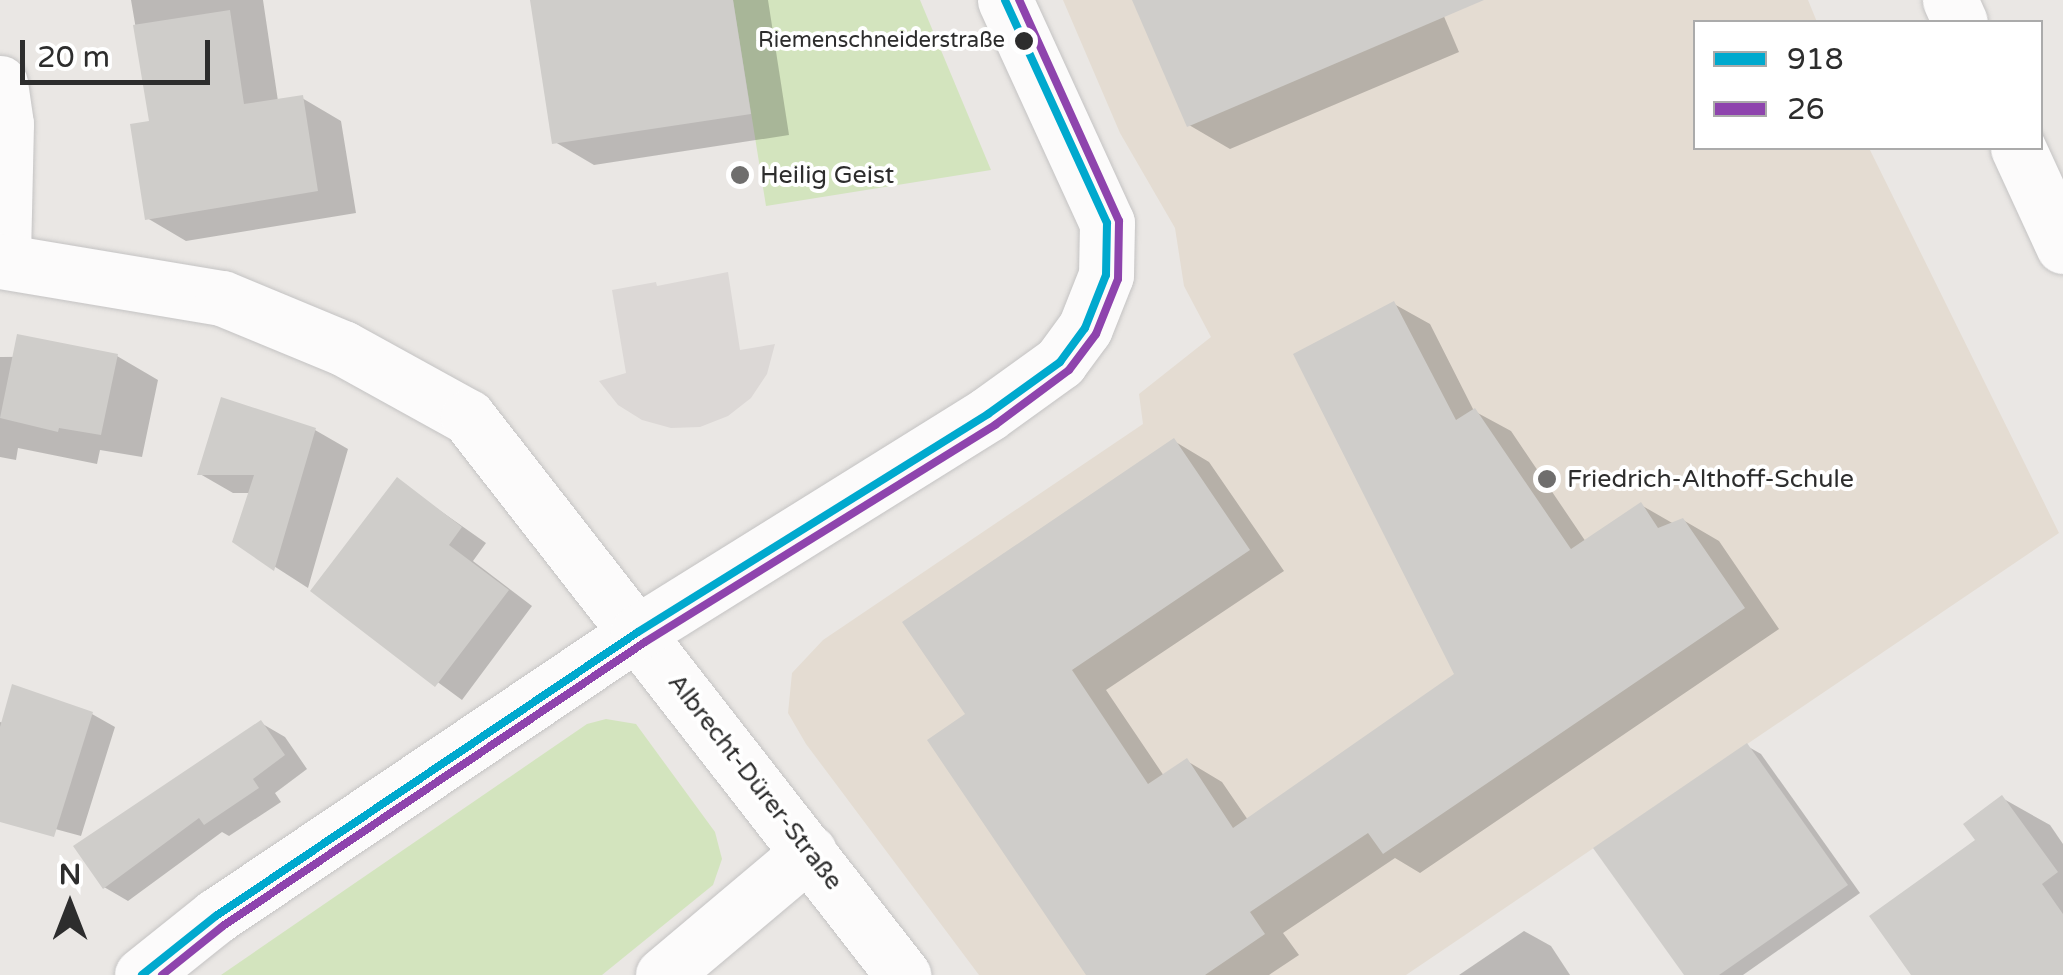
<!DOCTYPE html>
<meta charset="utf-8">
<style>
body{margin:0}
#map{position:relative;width:2063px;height:975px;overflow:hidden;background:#eae7e4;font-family:"Varela Round",sans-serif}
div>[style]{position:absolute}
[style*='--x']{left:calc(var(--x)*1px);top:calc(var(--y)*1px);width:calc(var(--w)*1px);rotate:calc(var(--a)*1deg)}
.education>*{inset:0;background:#e4dcd2}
.green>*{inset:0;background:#d3e4be}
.plaza>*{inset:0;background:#dcd8d6}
.shadow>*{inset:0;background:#0003}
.building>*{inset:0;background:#cfcdca}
.roads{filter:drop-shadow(0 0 2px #c4c3c3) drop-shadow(0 0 2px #c4c3c3)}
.street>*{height:55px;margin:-27.5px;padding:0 27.5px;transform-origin:27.5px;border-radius:27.5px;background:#fcfbfb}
.secondary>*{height:55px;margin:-27.5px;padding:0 27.5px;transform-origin:27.5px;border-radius:27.5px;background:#fcfbfb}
.bus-1>*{height:8px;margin:-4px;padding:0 4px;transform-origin:4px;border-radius:4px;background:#00a9ce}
.bus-2>*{height:8px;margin:-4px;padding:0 4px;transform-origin:4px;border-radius:4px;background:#8e44ad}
.dots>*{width:28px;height:28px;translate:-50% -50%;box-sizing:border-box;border:5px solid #fff;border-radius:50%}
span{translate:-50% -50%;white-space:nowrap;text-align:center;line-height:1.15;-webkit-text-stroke:8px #fff;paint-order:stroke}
.bus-label{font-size:22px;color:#2d2d2d}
.right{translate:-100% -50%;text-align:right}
.poi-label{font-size:25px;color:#2d2d2d}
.left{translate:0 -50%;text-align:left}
.street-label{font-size:25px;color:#2d2d2d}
.legend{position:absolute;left:1693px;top:20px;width:350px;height:130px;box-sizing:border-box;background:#fff;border:2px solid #ababab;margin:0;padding:12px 18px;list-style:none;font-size:30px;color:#2d2d2d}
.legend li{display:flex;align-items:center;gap:20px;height:50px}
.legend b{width:50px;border:2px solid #ababab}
.north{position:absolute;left:20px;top:855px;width:100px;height:100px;-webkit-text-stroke:8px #fff;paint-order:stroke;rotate:0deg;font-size:28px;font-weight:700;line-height:40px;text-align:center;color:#2d2d2d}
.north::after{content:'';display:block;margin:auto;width:35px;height:45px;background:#2d2d2d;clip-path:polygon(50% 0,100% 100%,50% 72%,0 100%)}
.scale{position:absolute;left:20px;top:40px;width:190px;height:45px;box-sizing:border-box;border:5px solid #2d2d2d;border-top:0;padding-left:12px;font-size:30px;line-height:35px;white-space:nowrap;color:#2d2d2d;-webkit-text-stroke:8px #fff;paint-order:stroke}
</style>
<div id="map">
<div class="education">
<i style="clip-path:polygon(1063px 0,1808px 0,1817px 22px,1696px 22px,1696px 148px,1869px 148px,2059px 533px,1406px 975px,979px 975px,806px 744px,788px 713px,792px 673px,823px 640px,1143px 424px,1139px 394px,1211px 337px,1184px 286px,1175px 228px,1120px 133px)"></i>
</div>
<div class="green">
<i style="clip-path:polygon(733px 0,920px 0,991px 170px,766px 206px)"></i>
<i style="clip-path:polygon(606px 719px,636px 724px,715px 832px,722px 859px,713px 885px,602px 975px,221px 975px,587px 724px)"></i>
</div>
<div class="plaza">
<i style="clip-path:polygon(728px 272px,740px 350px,775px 344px,767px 374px,751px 398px,728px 416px,700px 427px,671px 428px,642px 420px,618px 405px,599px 381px,626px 373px,612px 290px,656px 282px,657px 286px)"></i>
</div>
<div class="shadow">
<i style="clip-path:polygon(131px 0,263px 0,278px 101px,302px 98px,341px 121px,356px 213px,186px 241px,147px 218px,152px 123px)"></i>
<i style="clip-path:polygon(533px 0,768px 0,789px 135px,594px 165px,555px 142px)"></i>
<i style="clip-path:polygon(1135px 0,1437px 0,1459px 52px,1230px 149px,1189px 125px)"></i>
<i style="clip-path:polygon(1394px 304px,1430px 324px,1474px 411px,1511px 431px,1586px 542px,1641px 505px,1674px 524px,1683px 520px,1719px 541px,1779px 629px,1420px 873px,1395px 858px,1283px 933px,1299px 955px,1269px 975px,1089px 975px,969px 715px,1174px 441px,1209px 462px,1284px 571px,1106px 690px,1164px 776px,1187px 761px,1222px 782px,1248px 820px,1458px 675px)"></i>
<i style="clip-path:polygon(117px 356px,158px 380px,142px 457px,100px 450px,97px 464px,18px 448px,16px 460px,0 457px,0 357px)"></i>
<i style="clip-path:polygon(315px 430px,348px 449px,308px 588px,235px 541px,251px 493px,233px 493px,200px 474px)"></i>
<i style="clip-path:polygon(398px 481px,486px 543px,473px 561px,532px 606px,462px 700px,314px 591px)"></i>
<i style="clip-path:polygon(14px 688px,92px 714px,115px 727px,81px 836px,0 814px,0 722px,4px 723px)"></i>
<i style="clip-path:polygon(261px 723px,285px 737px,307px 769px,275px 793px,281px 802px,229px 836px,222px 832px,128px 901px,104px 887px)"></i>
<i style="clip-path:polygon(1747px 746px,1761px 754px,1860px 893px,1743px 975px,1687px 975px)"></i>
<i style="clip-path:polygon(2002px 798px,2050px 825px,2063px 844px,2063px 975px,1914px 975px)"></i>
<i style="clip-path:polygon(1524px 931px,1551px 946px,1570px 975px,1459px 975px)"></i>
</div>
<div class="building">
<i style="clip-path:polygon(530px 0,733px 0,751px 114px,552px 144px)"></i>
<i style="clip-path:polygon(1132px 0,1484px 0,1187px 127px)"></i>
<i style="clip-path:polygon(230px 10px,244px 104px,303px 95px,318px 191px,145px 220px,130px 124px,149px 121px,133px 25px)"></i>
<i style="clip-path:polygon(1394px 301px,1456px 420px,1475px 408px,1571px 549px,1641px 502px,1658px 528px,1683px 518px,1745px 608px,1383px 854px,1368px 833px,1250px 912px,1265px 934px,1205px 975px,1086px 975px,927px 740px,965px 714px,902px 622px,1174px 438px,1250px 550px,1072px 670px,1148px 784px,1187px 758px,1233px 828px,1454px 674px,1293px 354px)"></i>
<i style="clip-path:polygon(17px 334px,118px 354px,101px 435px,59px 428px,58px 432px,0 418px)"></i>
<i style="clip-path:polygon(221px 397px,316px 428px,274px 571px,232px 542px,254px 475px,197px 475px)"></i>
<i style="clip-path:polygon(397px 477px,462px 527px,449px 545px,509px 590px,435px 687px,310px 591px)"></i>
<i style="clip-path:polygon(12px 684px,93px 712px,54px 837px,0 822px,0 727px)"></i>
<i style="clip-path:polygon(261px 720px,285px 755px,253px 779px,259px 788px,204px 825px,199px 818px,103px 889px,73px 846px)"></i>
<i style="clip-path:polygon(1747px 743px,1848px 885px,1719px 975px,1684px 975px,1593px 848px)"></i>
<i style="clip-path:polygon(2002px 795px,2058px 872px,2042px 884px,2063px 914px,2063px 975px,1911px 975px,1869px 916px,1975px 840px,1963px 824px)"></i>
</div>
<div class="roads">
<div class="street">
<i style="--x:0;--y:83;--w:41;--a:81.7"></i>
<i style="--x:6;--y:124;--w:137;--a:91.3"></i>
<i style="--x:0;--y:261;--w:225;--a:9.5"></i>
<i style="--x:222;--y:298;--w:131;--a:22.5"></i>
<i style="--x:343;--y:348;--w:143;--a:28.9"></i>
<i style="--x:468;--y:417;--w:708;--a:52.06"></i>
<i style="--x:142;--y:975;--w:95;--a:-38.6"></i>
<i style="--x:216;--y:916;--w:509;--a:-33.94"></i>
<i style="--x:638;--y:632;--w:412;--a:-31.9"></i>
<i style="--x:988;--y:414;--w:89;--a:-35.8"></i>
<i style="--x:1060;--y:362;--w:42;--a:-53.7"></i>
<i style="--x:1085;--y:328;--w:57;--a:-68.4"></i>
<i style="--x:1106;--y:275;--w:52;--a:-88.9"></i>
<i style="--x:1107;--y:223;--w:245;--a:-114.6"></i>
<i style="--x:663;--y:975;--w:191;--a:-40.1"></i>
</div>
<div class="secondary">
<i style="--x:1950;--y:0;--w:24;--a:66"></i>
<i style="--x:2018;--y:148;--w:108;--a:65.3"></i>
</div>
</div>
<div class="bus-1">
<i style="--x:142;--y:975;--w:95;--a:-38.6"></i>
<i style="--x:216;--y:916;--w:509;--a:-33.94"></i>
<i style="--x:638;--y:632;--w:412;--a:-31.9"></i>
<i style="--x:988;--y:414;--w:89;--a:-35.8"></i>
<i style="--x:1060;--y:362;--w:42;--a:-53.7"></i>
<i style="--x:1085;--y:328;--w:57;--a:-68.4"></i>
<i style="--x:1106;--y:275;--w:52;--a:-88.9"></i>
<i style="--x:1107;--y:223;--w:245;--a:-114.6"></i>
</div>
<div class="bus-2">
<i style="--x:162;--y:975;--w:78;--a:-38.8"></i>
<i style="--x:223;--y:926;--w:509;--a:-33.94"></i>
<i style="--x:645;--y:642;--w:412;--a:-31.8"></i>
<i style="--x:995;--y:425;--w:92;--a:-36.6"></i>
<i style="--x:1069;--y:370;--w:45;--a:-53.1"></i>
<i style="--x:1096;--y:334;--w:59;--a:-68.2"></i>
<i style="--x:1118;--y:279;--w:58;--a:-89"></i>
<i style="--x:1119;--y:221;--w:243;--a:-114.3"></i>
</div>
<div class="dots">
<i style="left:1024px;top:41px;background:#2d2d2d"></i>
<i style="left:740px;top:175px;background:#6f6e6d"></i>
<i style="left:1547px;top:479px;background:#6f6e6d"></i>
</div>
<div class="bus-label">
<span class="right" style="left:1005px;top:41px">Riemenschneiderstraße</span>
</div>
<div class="poi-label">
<span class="left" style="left:760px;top:175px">Heilig Geist</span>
<span class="left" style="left:1567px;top:479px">Friedrich-Althoff-Schule</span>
</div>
<div class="street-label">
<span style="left:755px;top:782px;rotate:52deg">Albrecht-Dürer-Straße</span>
</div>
<ul class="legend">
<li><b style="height:12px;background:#00a9ce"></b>918</li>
<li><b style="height:12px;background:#8e44ad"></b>26</li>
</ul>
<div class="north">N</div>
<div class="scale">20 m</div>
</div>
